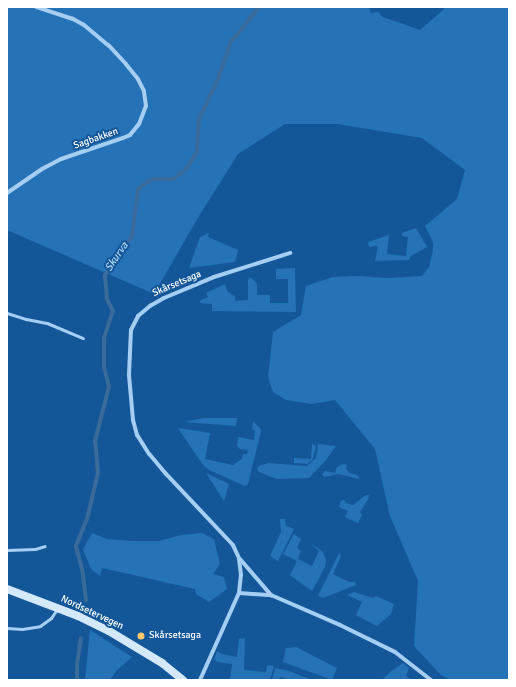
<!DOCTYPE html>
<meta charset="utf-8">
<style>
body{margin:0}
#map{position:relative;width:516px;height:687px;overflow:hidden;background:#135799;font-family:Signika,sans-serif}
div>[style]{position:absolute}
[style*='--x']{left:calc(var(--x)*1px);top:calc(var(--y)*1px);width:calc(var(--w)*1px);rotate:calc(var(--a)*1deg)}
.green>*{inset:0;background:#2672b7}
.stream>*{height:4px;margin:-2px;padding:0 2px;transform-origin:2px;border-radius:2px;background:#3a6b9a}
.service>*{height:3px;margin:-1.5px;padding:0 1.5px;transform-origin:1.5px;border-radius:1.5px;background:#a6cef3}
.minor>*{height:4px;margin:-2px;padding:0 2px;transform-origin:2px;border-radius:2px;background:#a6cef3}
.secondary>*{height:8px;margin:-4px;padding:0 4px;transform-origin:4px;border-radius:4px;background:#d5e9fd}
.dots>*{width:11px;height:11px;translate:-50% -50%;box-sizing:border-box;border:2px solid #135799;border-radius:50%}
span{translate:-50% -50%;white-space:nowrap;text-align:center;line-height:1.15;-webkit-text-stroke:4px #135799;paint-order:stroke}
.street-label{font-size:10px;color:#fff}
.poi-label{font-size:10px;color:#fff}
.left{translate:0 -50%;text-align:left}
.water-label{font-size:11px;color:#b2d8fa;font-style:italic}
.frame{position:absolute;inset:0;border:8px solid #fff;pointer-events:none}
</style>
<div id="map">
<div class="green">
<i style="clip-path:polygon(7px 7px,369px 7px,371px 13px,378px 12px,383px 17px,420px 30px,443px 10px,444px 7px,509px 7px,509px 680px,450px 680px,440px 674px,414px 646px,418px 581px,390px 516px,375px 449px,335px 400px,312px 404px,286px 400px,273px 392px,268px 377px,273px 332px,301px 315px,306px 286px,333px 277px,357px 276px,388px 278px,422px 276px,429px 267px,433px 251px,433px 242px,425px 226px,457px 199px,465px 170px,422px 138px,337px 124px,285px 124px,238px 154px,199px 216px,154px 294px,7px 230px)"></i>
<i style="clip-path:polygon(416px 228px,427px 247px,411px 256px,409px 260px,375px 261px,378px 246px,369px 247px,368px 242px,389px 235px,387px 254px,406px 256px,408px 237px,402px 236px,402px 233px)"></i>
<i style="clip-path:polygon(209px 233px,208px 237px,238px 250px,235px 262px,189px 268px,200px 237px)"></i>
<i style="clip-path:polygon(295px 268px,296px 312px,212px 311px,212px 304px,200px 303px,201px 300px,208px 297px,206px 293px,225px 284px,227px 291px,235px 297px,235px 301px,248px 300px,248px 281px,249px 278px,252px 278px,257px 284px,257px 295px,270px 295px,270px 303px,288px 303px,288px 279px,276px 279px,276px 269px)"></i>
<i style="clip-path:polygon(204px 418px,237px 418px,236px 426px,184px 422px)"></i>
<i style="clip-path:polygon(253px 422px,260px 428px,261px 431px,248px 484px,245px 486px,209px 470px,203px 465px,178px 428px,210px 433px,205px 459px,233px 465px,242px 459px,243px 454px,247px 454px,248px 450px,240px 449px,237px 446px,238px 437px,254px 440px,255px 431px,252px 429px)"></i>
<i style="clip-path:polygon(312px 444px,316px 446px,313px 459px,307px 464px,294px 463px,294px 458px,311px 459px)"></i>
<i style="clip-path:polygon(318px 444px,336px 446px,326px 460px,309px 478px,277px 479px,259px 472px,257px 469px,259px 466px,268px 463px,307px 466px,316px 458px)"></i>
<i style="clip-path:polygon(343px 464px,347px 465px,346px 469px,350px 473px,357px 475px,360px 479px,338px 474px,324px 477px,322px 474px,325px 471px,335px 473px,337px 467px)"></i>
<i style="clip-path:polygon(206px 473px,229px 484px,224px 501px)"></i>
<i style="clip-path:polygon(366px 495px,369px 495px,368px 499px,360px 512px,362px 515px,358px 523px,345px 517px,348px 511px,339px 507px,341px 501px,344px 500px,346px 503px,353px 505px)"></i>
<i style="clip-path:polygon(280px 519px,285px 519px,286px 526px,294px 529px,278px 561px,270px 556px,281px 532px)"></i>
<i style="clip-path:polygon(92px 533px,107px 539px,131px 541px,159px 541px,181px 535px,202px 533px,214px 539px,220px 564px,213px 574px,224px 577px,227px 589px,209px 602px,196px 594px,195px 589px,102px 568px,100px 576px,91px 569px,83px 549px)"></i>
<i style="clip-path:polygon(294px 534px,301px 539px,297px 548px,301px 551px,298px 559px,312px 566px,319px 551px,309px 542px,323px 552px,326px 560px,325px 567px,312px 591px,290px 575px,297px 561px,283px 554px)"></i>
<i style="clip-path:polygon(339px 553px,341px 556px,333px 574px,349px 582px,355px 582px,356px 585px,323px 598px,318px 596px)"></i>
<i style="clip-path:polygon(354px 592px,373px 598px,376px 596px,394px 604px,391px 614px,377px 626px,356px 615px,362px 602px,347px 595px)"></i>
<i style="clip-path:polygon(90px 630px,132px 657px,116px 671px,110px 680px,85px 680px)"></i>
<i style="clip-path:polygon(245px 638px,244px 670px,266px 672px,267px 665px,274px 666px,270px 680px,230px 680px,232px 664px,218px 662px,214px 660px,217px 651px,222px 654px,237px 657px,239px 639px)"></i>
<i style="clip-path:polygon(296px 647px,337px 668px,332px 680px,283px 662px,286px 648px)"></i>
<i style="clip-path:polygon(403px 663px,409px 668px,406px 676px,412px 680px,382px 680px,390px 672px)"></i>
<i style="clip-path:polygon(275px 668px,289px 671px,312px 680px,292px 680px,280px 677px,279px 680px,272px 680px)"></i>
</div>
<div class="stream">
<i style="--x:86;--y:600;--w:31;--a:-97"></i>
<i style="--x:82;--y:569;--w:24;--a:-105"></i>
<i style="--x:76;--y:546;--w:29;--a:-68"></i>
<i style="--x:87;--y:519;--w:47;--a:-76.6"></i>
<i style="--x:98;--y:473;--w:32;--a:-95"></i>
<i style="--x:95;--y:441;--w:56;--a:-75.5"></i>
<i style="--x:109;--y:387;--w:21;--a:-104"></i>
<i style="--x:104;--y:367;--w:29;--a:-90"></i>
<i style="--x:104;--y:338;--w:28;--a:-72"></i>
<i style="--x:113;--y:311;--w:13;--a:-117"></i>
<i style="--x:107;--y:299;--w:24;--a:-95"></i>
<i style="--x:105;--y:275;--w:47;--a:-55.3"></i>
<i style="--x:132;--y:236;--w:47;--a:-82.7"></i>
<i style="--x:138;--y:189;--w:17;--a:-36"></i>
<i style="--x:152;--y:179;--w:22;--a:0"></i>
<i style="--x:174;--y:179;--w:17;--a:-40"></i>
<i style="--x:187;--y:168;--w:19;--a:-58"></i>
<i style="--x:197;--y:152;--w:33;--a:-87"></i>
<i style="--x:199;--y:119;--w:44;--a:-64.6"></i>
<i style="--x:218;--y:79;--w:39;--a:-71"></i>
<i style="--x:231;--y:42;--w:45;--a:-51.3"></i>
<i style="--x:77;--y:680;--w:15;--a:-90"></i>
<i style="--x:77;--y:665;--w:27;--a:-82"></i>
</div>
<div class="service">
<i style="--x:7;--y:313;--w:20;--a:18"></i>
<i style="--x:26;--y:319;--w:21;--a:11"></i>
<i style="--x:47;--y:323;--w:39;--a:23"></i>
<i style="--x:7;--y:550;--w:28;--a:-2"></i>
<i style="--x:35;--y:549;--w:10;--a:-17"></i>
<i style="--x:7;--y:628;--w:15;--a:4"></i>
<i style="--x:22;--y:629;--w:18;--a:-9"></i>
<i style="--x:40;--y:626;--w:14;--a:-36"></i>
<i style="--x:51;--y:618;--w:11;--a:-56"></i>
</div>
<div class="minor">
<i style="--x:7;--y:193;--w:42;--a:-34.4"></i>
<i style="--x:42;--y:169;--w:21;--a:-28"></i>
<i style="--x:61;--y:159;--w:65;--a:-18.7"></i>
<i style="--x:123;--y:138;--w:8;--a:-23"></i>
<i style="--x:130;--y:135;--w:14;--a:-51"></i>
<i style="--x:139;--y:124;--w:19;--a:-69"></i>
<i style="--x:146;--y:106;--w:15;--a:-98"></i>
<i style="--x:144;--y:91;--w:13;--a:-117"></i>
<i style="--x:138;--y:79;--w:19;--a:-129"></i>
<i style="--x:126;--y:64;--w:25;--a:-133"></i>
<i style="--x:109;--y:46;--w:33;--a:-140"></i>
<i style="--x:84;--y:25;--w:13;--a:-151"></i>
<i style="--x:73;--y:19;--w:39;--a:-162"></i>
<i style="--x:240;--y:559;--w:48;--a:49.3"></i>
<i style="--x:239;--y:593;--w:32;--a:4"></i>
<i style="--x:271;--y:595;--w:75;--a:23.5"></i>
<i style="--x:340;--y:625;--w:61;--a:26.1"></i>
<i style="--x:395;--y:652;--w:46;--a:37.9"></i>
<i style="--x:200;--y:680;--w:95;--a:-65.9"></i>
<i style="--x:239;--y:593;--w:18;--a:-84"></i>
<i style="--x:241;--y:575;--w:17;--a:-97"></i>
<i style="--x:239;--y:558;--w:14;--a:-115"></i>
<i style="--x:233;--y:545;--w:98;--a:-133.3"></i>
<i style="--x:166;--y:474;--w:26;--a:-130"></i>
<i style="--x:149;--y:454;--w:22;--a:-122"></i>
<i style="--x:137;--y:435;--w:16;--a:-105"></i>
<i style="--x:133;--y:420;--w:45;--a:-95.1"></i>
<i style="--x:129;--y:375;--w:45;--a:-87.5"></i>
<i style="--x:131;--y:330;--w:16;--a:-63"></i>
<i style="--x:138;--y:316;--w:16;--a:-40"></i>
<i style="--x:150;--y:306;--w:16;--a:-30"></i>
<i style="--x:164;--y:298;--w:54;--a:-22.8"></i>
<i style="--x:214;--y:277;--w:80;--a:-17.5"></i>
</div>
<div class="secondary">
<i style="--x:7;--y:589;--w:76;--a:20.8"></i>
<i style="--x:78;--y:616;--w:34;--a:26"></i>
<i style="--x:109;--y:631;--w:62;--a:31.1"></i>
<i style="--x:162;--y:663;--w:27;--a:39"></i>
</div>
<div class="dots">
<i style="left:141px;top:636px;background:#ffc868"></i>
</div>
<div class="street-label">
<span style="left:96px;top:139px;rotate:-19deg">Sagbakken</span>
<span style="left:177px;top:284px;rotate:-23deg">Skårsetsaga</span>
<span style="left:92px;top:613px;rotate:25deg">Nordsetervegen</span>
</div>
<div class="poi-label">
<span class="left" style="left:149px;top:636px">Skårsetsaga</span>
</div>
<div class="water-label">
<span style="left:117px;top:257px;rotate:-56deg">Skurva</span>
</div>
<div class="frame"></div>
</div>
